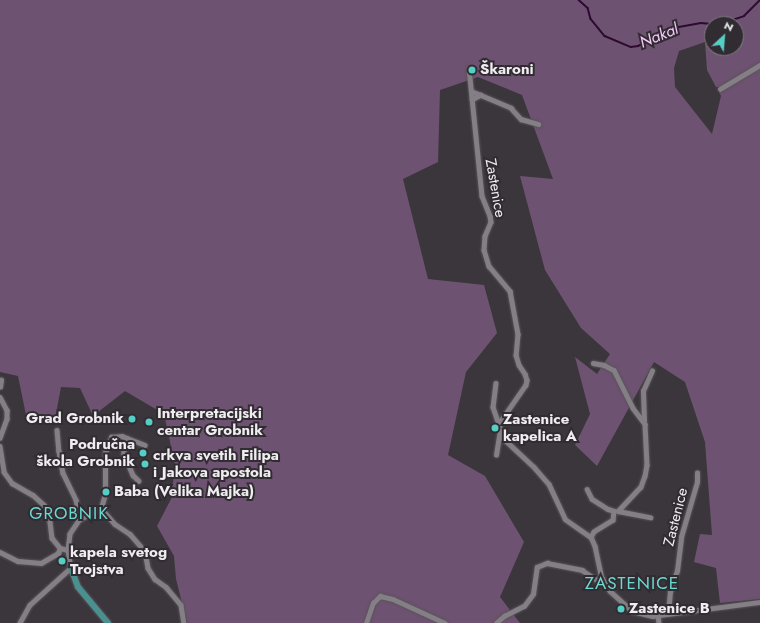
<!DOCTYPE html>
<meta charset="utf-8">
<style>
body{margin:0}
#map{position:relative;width:760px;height:623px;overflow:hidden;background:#3b363c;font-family:Jost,sans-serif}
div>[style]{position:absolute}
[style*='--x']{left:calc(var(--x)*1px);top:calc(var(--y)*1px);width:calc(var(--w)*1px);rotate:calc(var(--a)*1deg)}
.green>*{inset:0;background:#6e5271}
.stream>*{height:1.5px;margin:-0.75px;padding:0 0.75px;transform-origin:0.75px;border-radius:0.75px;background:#2e0a33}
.roads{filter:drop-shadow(0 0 1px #585359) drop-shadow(0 0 1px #585359)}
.minor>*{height:4.5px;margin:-2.25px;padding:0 2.25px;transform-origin:2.25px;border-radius:2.25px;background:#847e85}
.major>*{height:6px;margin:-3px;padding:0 3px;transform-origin:3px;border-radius:3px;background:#49908f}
.dots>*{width:11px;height:11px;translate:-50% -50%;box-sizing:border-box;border:2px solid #312c32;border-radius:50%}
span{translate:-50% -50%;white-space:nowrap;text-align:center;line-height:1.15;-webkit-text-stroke:4px #312c32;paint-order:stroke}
.poi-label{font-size:15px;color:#f0edf1;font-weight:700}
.left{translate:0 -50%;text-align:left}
.right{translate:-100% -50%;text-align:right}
.street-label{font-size:15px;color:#f0edf1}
.water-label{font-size:16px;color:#f7c6fd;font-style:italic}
.quarter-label{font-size:17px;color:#6dd8d1;letter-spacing:1px}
.north{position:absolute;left:704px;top:16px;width:40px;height:40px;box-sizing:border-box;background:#312c32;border:1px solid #7d797e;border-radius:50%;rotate:26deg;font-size:11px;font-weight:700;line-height:16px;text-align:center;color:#f0edf1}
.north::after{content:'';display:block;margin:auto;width:14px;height:18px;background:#55cec6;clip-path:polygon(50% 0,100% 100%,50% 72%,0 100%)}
</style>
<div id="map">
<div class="green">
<i style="clip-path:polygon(evenodd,0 0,760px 0,760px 64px,721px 87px,716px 87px,707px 70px,705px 42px,679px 51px,674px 68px,675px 87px,712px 134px,721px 96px,719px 92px,760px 67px,760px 599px,720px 603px,716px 568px,694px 562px,700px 534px,712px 535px,705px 442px,685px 382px,654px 362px,597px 466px,575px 445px,590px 414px,575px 357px,597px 374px,610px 354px,581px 328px,545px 270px,520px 176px,553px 179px,522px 95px,478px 77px,440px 90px,438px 162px,403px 179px,428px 279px,484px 285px,497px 333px,466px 372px,448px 455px,485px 476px,524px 542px,500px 597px,520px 623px,187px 623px,176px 579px,174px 556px,157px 526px,171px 499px,175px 465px,164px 414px,125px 391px,93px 416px,80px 388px,61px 387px,54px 424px,26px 415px,18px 376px,0 372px,0 0,712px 24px,736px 24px,736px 48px,712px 48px,712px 24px)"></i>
</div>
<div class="stream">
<i style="--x:579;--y:0;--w:12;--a:42"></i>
<i style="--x:588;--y:8;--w:11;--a:75"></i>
<i style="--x:591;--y:19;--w:22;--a:51"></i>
<i style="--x:605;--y:36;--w:28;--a:23"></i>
<i style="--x:631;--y:47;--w:7;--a:-8"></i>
<i style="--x:638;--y:46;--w:45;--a:-24.9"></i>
<i style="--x:679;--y:27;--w:22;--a:-10"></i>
<i style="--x:701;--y:23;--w:11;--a:5"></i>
<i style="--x:720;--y:24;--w:25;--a:-18"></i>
<i style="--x:744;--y:16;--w:23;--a:-45"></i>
</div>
<div class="roads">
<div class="minor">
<i style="--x:469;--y:68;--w:129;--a:84.2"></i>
<i style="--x:482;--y:196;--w:22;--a:68"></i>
<i style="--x:490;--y:216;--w:6;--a:81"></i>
<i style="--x:491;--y:222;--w:15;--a:113"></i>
<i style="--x:485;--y:236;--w:14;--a:94"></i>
<i style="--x:484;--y:250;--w:17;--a:73"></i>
<i style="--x:489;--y:266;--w:33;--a:50"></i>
<i style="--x:510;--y:291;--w:44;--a:79.5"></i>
<i style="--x:518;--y:334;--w:21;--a:95"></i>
<i style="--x:516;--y:355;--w:10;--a:73"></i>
<i style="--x:519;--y:365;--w:11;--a:56"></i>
<i style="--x:525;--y:374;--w:6;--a:72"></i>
<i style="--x:527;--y:380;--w:5;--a:101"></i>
<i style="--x:526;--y:385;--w:47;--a:124.7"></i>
<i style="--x:499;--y:424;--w:16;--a:72"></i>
<i style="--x:504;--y:439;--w:41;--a:43"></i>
<i style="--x:534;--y:467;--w:23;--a:49"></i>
<i style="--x:549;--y:484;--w:38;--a:65"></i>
<i style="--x:565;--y:519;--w:32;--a:35"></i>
<i style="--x:591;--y:537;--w:10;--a:66"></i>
<i style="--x:595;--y:546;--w:33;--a:78"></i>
<i style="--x:602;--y:578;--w:15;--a:58"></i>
<i style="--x:610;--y:591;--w:30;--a:42"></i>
<i style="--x:632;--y:611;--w:21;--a:14"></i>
<i style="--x:652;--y:616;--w:109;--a:-7.4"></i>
<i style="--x:720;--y:89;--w:47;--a:-31"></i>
<i style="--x:471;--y:91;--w:11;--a:22"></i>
<i style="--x:481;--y:95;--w:10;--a:151"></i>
<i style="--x:481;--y:95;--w:33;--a:23"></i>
<i style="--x:511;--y:108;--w:15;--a:48"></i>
<i style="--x:521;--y:119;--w:18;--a:16"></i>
<i style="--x:593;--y:363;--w:11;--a:10"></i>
<i style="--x:604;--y:365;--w:11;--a:27"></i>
<i style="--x:614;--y:370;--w:42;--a:63.4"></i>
<i style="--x:633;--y:408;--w:20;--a:53"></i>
<i style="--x:645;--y:424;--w:41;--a:87.2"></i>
<i style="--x:647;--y:465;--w:11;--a:100"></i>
<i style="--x:645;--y:476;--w:12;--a:110"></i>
<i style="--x:641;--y:487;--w:33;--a:133"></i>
<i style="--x:496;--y:383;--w:24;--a:97"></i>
<i style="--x:493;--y:407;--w:18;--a:71"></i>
<i style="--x:0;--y:387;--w:7;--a:-82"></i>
<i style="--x:0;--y:397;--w:15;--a:62"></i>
<i style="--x:7;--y:410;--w:9;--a:90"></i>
<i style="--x:7;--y:419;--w:20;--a:110"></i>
<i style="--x:644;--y:421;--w:30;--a:-92"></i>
<i style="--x:643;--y:391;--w:22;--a:-66"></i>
<i style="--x:57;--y:430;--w:21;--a:85"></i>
<i style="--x:59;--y:451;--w:22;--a:80"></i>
<i style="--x:63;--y:473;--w:30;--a:64"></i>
<i style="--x:76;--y:500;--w:19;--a:78"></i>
<i style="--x:80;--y:519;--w:18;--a:124"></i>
<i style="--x:70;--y:534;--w:16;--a:97"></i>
<i style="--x:127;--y:438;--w:19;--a:21"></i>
<i style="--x:0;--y:446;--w:26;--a:81"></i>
<i style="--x:4;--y:472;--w:14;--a:54"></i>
<i style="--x:12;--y:483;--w:24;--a:30"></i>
<i style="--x:33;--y:495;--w:15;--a:42"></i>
<i style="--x:44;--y:505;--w:10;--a:61"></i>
<i style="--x:49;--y:514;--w:24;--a:83"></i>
<i style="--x:52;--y:538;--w:13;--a:51"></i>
<i style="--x:60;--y:548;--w:8;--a:14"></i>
<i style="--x:68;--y:550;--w:18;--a:81"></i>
<i style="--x:71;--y:568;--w:55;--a:137.9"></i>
<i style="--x:30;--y:605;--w:21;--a:119"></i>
<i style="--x:496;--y:455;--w:24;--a:-81"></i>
<i style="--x:587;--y:489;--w:11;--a:63"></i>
<i style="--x:592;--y:499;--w:19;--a:32"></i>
<i style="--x:608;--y:509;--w:6;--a:18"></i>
<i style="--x:614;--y:511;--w:9;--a:96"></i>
<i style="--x:613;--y:520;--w:22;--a:148"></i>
<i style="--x:594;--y:532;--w:6;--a:121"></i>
<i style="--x:101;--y:508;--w:21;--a:49"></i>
<i style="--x:115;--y:524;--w:18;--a:34"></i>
<i style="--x:130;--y:534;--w:23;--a:49"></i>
<i style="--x:145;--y:551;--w:17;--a:80"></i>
<i style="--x:148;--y:568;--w:13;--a:58"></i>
<i style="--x:155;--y:579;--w:14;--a:36"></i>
<i style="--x:166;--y:587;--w:23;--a:50"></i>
<i style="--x:181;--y:605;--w:18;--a:81"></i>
<i style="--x:618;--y:511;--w:33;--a:11"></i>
<i style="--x:80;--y:519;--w:24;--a:-28"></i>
<i style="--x:101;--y:508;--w:15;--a:-74"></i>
<i style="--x:105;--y:494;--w:41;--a:-90"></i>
<i style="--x:105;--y:453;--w:17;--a:-69"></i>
<i style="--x:111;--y:437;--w:11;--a:-5"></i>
<i style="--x:122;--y:436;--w:5;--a:22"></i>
<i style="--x:127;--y:438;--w:10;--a:107"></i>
<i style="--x:124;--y:448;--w:6;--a:90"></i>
<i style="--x:124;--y:454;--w:23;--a:67"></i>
<i style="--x:133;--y:475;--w:8;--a:45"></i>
<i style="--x:0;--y:552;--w:20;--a:27"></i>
<i style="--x:18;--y:561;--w:23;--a:5"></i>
<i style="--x:41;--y:563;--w:20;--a:-30"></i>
<i style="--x:58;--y:553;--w:5;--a:-68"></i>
<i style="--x:668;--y:614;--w:22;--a:-85"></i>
<i style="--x:670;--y:592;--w:22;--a:-72"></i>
<i style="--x:677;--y:571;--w:34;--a:-83"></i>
<i style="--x:681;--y:537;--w:57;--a:-73.8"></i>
<i style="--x:697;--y:482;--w:9;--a:-90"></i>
<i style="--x:658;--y:615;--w:8;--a:83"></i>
<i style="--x:366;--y:623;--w:21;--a:-71"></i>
<i style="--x:373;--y:603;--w:10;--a:-45"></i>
<i style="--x:380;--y:596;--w:13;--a:13"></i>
<i style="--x:393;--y:599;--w:57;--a:24.8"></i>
<i style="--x:496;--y:623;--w:11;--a:-41"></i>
<i style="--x:504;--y:616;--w:22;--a:-27"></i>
<i style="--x:524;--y:606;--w:15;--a:-53"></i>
<i style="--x:533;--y:594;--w:27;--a:-82"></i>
<i style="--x:537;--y:567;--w:11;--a:-22"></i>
<i style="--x:547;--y:563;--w:36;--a:11"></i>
<i style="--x:582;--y:570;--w:18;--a:34"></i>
<i style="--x:597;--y:580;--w:5;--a:-22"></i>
</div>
<div class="major">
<i style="--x:71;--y:568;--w:20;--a:70"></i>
<i style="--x:78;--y:587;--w:47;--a:50.2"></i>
</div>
</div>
<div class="dots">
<i style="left:472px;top:70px;background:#55cec6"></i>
<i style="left:132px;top:419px;background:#55cec6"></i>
<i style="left:149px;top:422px;background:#55cec6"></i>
<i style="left:495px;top:428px;background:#55cec6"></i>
<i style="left:143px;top:453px;background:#55cec6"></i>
<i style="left:145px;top:464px;background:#55cec6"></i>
<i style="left:106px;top:492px;background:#55cec6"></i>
<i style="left:62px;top:561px;background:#55cec6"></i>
<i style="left:621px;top:609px;background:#55cec6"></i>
</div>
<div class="poi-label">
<span class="left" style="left:480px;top:70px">Škaroni</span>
<span class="left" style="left:157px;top:422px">Interpretacijski<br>centar Grobnik</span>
<span class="right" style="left:124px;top:419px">Grad Grobnik</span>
<span class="left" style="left:503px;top:428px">Zastenice<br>kapelica A</span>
<span class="right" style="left:135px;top:453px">Područna<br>škola Grobnik</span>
<span class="left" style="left:153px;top:464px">crkva svetih Filipa<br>i Jakova apostola</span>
<span class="left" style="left:114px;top:492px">Baba (Velika Majka)</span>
<span class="left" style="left:70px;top:561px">kapela svetog<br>Trojstva</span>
<span class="left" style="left:629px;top:609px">Zastenice B</span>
</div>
<div class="street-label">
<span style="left:495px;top:188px;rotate:80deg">Zastenice</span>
<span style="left:676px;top:517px;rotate:-76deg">Zastenice</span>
</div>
<div class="water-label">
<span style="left:659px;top:36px;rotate:-22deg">Nakal</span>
</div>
<div class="quarter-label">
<span style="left:69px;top:514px">GROBNIK</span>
<span style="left:632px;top:584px">ZASTENICE</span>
</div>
<div class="north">N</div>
</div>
